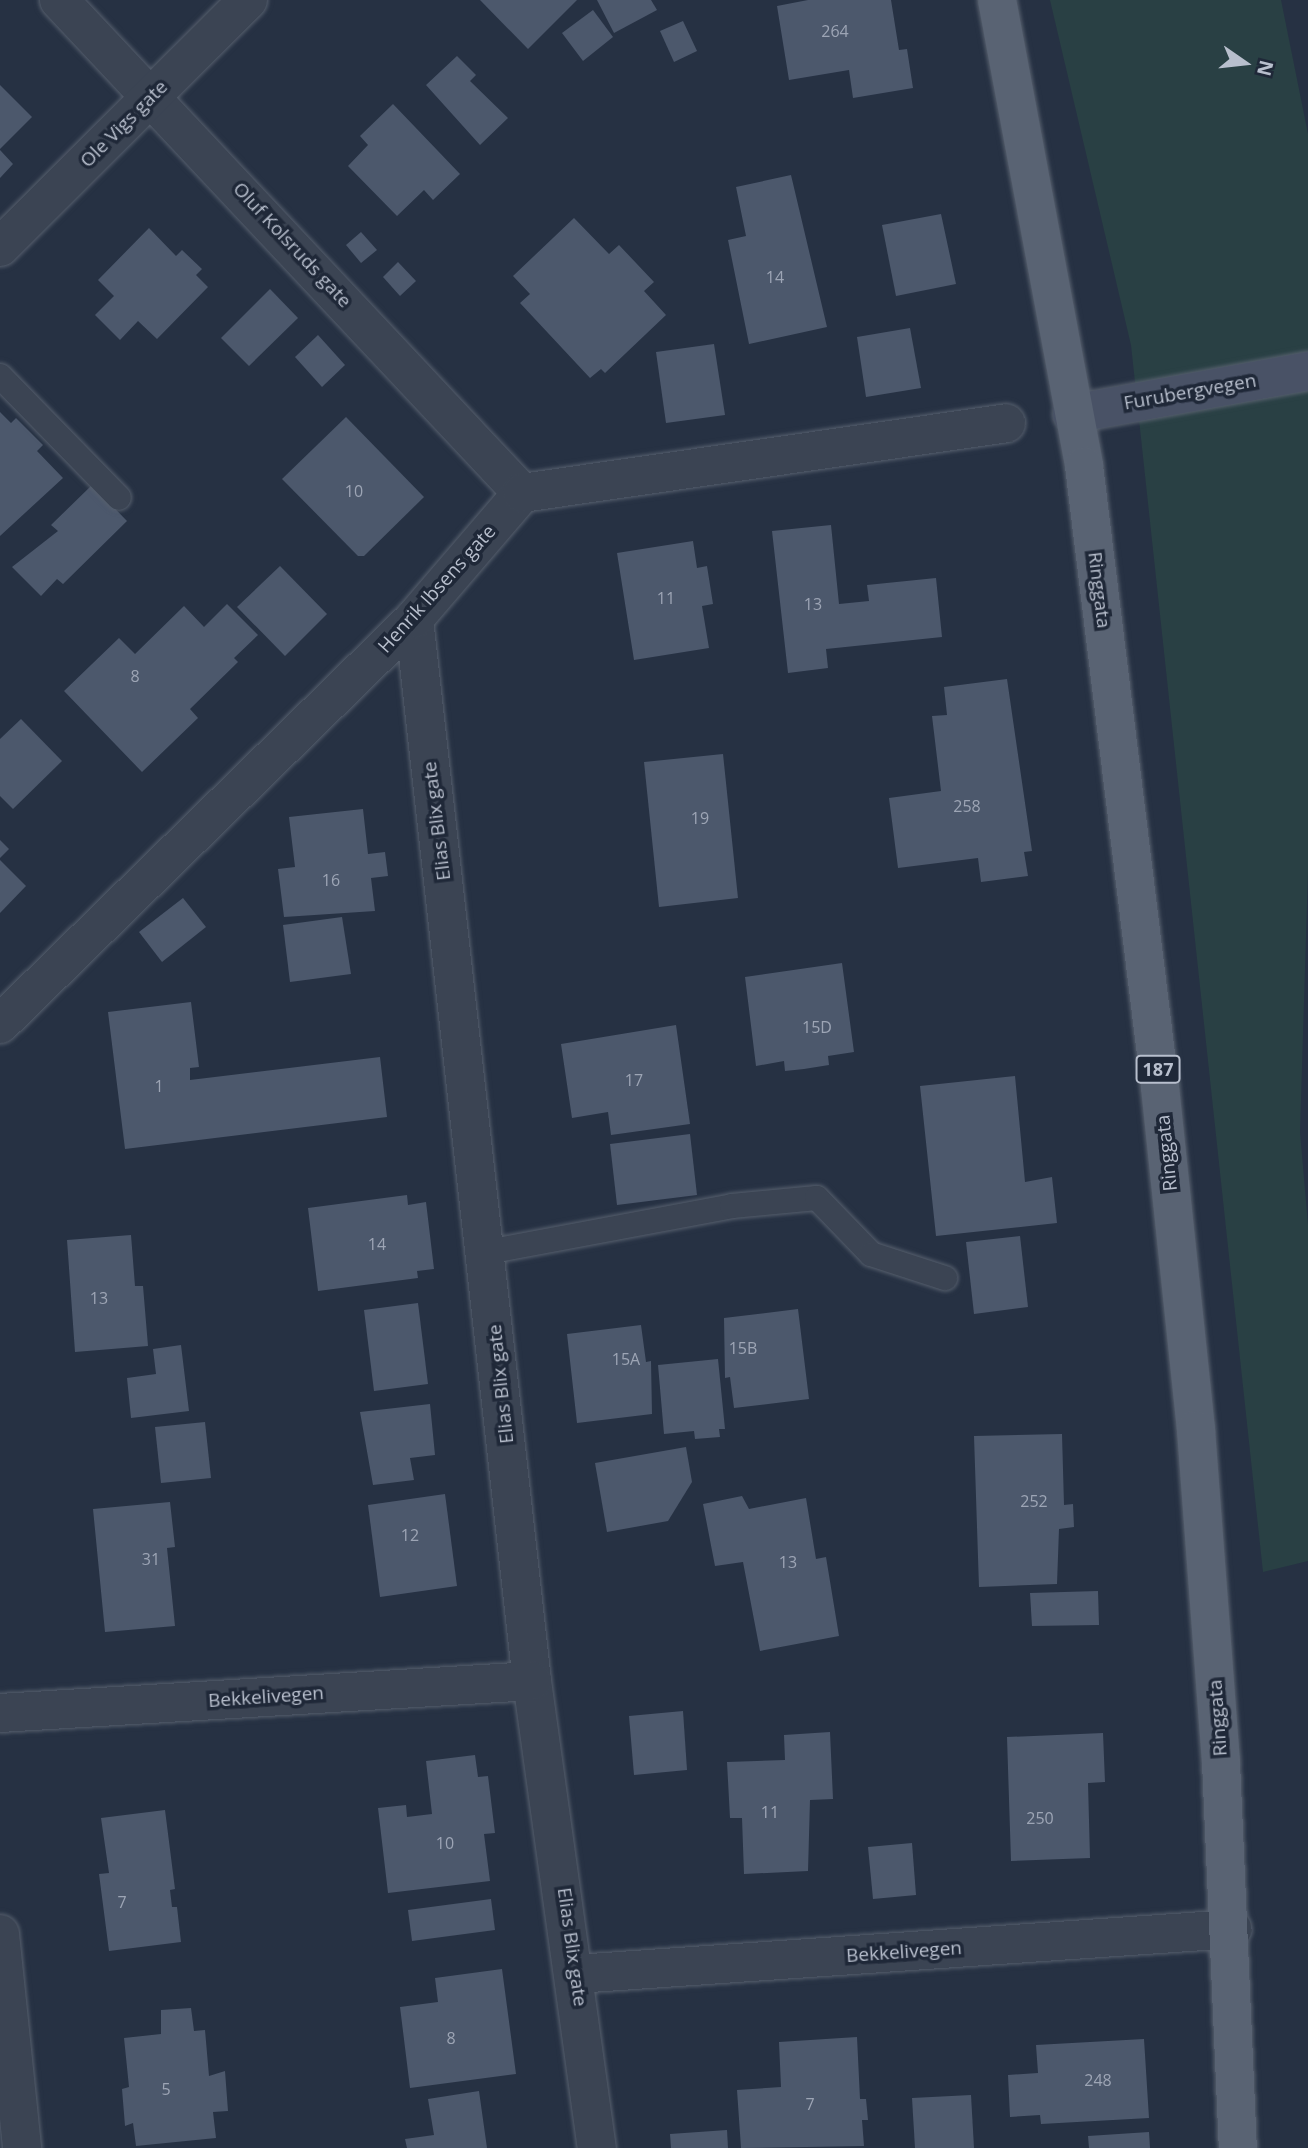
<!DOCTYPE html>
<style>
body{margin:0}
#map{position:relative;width:1308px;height:2148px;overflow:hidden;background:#263143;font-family:"Open Sans",sans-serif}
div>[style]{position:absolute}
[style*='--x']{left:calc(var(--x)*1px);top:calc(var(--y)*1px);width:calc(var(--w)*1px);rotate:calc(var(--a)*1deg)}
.green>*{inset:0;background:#294044}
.building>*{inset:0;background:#4c586c}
.roads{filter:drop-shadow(0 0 2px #565f6d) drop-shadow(0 0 2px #565f6d)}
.service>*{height:24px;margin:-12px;padding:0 12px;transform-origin:12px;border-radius:12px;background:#3b4453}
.minor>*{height:38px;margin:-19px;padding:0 19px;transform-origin:19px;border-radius:19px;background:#3b4453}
.secondary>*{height:38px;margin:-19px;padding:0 19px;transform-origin:19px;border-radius:19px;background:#495266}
.primary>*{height:38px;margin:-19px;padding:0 19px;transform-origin:19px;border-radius:19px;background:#596373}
span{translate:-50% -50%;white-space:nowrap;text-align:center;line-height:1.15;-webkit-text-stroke:7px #1f2838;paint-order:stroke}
.number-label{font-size:16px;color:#9da5b5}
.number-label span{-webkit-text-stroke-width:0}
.shield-label span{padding:2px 5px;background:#1f2838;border:2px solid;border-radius:5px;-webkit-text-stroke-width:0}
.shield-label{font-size:18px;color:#b8bfcd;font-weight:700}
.street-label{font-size:19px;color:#b8bfcd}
.north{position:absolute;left:1210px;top:28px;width:70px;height:70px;-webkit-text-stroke:5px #1f2838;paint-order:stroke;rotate:104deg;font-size:19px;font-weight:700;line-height:28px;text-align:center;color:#b8bfcd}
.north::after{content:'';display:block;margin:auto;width:24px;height:32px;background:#b8bfcd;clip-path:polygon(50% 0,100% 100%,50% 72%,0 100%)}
</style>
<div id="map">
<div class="green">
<i style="clip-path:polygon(1050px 0,1281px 0,1308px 134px,1308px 871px,1300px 1132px,1308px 1225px,1308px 1561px,1263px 1572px,1131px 345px)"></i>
</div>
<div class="building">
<i style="clip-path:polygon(480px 0,577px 0,528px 49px)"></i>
<i style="clip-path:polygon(597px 0,651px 0,657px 10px,614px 33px)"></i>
<i style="clip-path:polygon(808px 0,891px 0,899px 50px,907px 49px,913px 88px,853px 98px,849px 70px,789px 80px,777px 6px)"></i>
<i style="clip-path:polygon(593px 10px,613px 37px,583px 61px,562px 33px)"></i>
<i style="clip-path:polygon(683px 21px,697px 51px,674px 62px,660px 31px)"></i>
<i style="clip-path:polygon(457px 56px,476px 75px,470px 81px,508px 118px,480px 145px,426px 85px)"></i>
<i style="clip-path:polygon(0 85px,32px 117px,0 149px)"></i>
<i style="clip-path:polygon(393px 104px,460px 174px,433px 200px,424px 190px,397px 216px,348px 166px,368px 145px,360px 136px)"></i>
<i style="clip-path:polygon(0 150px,13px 164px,0 178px)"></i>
<i style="clip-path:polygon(791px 175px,827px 327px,749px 344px,728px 240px,746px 236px,736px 187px)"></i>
<i style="clip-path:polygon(941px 214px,956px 284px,896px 296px,882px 225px)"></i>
<i style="clip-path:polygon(574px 218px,609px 254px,619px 245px,654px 282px,644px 291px,666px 315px,605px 373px,601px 369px,590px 378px,520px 303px,530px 294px,513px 276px)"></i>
<i style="clip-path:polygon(149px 228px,176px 256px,182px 250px,202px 269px,196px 275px,208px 287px,157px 339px,138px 321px,120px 340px,95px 315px,114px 296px,98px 280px)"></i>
<i style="clip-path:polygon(361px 232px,377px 250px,361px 263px,346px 245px)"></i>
<i style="clip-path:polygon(398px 262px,416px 281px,400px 296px,383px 277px)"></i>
<i style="clip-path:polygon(270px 289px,298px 318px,249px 366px,221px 338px)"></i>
<i style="clip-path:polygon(910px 328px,921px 388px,866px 397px,857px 337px)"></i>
<i style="clip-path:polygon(318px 335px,345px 365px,322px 387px,295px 357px)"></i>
<i style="clip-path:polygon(714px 344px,725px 415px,666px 423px,656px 352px)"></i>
<i style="clip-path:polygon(0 412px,11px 423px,16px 418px,43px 445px,37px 451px,63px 478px,0 536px)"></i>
<i style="clip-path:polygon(346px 417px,424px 497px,364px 556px,358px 556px,282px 479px)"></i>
<i style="clip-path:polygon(92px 485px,127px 521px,63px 584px,57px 579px,41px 596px,12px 567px,58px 531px,51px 525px)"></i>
<i style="clip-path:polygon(831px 525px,839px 604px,869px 601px,867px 585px,936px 578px,942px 637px,826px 649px,828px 668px,788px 673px,772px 531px)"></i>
<i style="clip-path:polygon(693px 541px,697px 568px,707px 566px,713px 604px,702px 606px,709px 648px,634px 660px,617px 553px)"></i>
<i style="clip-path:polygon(280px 566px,327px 614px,285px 656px,237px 607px)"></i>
<i style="clip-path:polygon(227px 604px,258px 635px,234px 658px,238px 662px,190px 709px,198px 718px,142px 772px,64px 691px,119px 638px,135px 654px,184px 606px,204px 627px)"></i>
<i style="clip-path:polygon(1007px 679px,1032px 851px,1024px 852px,1028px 876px,981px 882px,978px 858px,898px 868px,889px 798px,941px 791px,932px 716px,947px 715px,944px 687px)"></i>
<i style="clip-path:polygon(21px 719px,62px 761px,13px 809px,0 796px,0 739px)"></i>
<i style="clip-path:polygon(723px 754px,738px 898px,659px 907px,644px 762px)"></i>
<i style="clip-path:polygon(363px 809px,368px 854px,385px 852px,388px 876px,371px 878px,375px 911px,284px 917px,278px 869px,295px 867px,289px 817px)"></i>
<i style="clip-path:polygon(0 840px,9px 849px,0 858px)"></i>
<i style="clip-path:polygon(0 860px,26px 886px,0 913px)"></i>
<i style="clip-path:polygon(183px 898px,206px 927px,162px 962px,139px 932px)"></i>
<i style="clip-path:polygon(342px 917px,351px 974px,290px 982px,283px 925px)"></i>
<i style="clip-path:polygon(842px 963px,854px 1052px,828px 1056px,829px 1065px,804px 1069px,785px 1071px,784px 1061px,756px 1066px,745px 977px)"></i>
<i style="clip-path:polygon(191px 1002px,199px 1067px,190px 1068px,190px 1080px,380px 1057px,387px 1117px,125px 1149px,108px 1012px)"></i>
<i style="clip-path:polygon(676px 1025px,690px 1124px,611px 1135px,608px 1112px,572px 1118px,561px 1044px)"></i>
<i style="clip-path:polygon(1015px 1076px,1025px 1182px,1052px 1177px,1057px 1223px,936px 1236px,920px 1086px)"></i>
<i style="clip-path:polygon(690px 1134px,697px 1195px,617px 1205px,610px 1144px)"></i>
<i style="clip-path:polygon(407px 1195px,408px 1205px,426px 1202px,434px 1269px,417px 1271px,418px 1278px,318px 1291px,308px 1208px)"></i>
<i style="clip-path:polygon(131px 1235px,135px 1286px,143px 1286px,148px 1346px,75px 1352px,67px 1240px)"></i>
<i style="clip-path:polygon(1020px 1236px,1028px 1307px,974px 1314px,966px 1242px)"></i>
<i style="clip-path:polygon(418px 1303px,428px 1384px,374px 1391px,364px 1310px)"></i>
<i style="clip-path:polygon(798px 1309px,809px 1399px,734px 1408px,730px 1377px,725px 1378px,724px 1318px)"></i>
<i style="clip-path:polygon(641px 1325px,646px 1362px,651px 1361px,652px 1414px,577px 1423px,567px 1334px)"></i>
<i style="clip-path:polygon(181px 1345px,189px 1411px,131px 1418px,127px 1378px,156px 1374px,153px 1349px)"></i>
<i style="clip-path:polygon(718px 1359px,725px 1429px,719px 1429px,720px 1437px,695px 1439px,694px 1431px,664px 1434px,658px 1365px)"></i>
<i style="clip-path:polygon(430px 1404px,435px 1455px,410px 1458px,414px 1480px,373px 1485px,360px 1412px)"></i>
<i style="clip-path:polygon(205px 1422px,211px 1478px,161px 1483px,155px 1427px)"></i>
<i style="clip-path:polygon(1062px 1434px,1064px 1505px,1073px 1504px,1074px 1527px,1059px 1529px,1057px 1584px,979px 1587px,974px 1436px)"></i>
<i style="clip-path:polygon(686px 1447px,692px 1482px,668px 1521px,607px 1532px,595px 1463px)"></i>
<i style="clip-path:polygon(445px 1494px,457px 1586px,380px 1597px,368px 1505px)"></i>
<i style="clip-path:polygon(742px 1496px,749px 1509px,806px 1498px,816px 1559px,826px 1557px,839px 1636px,760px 1651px,743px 1562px,715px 1566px,703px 1504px)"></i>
<i style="clip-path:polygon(170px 1502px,175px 1547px,167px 1548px,175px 1626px,105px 1632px,93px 1509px)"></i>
<i style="clip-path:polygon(1098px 1591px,1099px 1625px,1032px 1626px,1030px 1593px)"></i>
<i style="clip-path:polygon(683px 1711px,687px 1770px,634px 1775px,629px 1716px)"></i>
<i style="clip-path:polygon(830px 1732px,833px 1799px,810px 1800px,808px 1871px,744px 1874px,742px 1818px,730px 1818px,727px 1762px,785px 1760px,784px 1735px)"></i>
<i style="clip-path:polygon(1103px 1733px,1105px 1782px,1088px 1783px,1090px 1858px,1011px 1861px,1007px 1737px)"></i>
<i style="clip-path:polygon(475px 1755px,478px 1777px,488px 1776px,495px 1833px,484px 1834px,490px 1881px,388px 1893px,378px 1808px,406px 1805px,407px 1817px,432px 1814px,426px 1761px)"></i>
<i style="clip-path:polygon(165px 1810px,175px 1889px,170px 1890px,172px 1907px,177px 1907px,181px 1942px,109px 1951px,99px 1874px,109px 1873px,101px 1818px)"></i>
<i style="clip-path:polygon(912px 1843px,916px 1895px,873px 1899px,868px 1847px)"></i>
<i style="clip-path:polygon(491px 1899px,495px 1930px,412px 1941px,408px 1910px)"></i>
<i style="clip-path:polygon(502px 1969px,516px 2074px,410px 2088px,400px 2007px,438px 2002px,435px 1978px)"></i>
<i style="clip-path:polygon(191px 2008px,194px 2031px,205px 2030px,209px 2076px,225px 2071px,228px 2111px,213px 2112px,216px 2138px,136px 2146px,133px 2123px,125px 2126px,122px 2089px,129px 2087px,124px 2038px,161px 2034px,161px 2010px)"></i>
<i style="clip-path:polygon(857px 2037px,860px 2099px,866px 2099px,868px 2120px,862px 2120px,864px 2146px,741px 2148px,737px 2090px,781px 2087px,779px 2042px)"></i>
<i style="clip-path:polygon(1144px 2039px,1149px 2118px,1041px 2124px,1040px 2115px,1010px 2117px,1008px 2075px,1038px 2073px,1036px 2045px)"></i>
<i style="clip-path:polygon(479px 2091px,487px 2148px,407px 2148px,405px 2139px,434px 2135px,428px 2099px)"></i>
<i style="clip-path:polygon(971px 2095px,974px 2148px,915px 2148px,912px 2098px)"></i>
<i style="clip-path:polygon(727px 2130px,728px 2148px,671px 2148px,670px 2134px)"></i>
<i style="clip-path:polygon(1149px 2132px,1150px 2148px,1089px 2148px,1088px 2136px)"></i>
</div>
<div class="roads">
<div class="service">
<i style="--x:0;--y:376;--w:170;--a:45.7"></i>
<i style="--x:487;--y:1252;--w:249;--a:-10.6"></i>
<i style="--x:732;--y:1206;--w:85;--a:-5.4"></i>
<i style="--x:817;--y:1198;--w:78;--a:46"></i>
<i style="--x:871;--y:1254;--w:78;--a:18"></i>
</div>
<div class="minor">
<i style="--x:59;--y:0;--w:676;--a:46.8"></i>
<i style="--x:0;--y:247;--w:350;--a:-44.9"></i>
<i style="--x:414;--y:619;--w:1069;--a:83.66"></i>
<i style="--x:532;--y:1681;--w:472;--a:82.1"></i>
<i style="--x:0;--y:1024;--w:579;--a:-44.37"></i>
<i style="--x:414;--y:619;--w:166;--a:-49.4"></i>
<i style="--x:522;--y:493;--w:489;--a:-8.2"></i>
<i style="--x:0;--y:1713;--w:533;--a:-3.44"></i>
<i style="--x:0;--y:1934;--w:215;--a:84.1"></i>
<i style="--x:576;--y:1974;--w:658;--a:-3.92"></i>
</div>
<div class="secondary">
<i style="--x:1072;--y:414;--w:240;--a:-10.3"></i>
</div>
<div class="primary">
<i style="--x:997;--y:0;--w:474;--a:79.4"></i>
<i style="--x:1084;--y:466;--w:626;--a:83.02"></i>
<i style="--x:1160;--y:1087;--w:345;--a:84"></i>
<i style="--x:1196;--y:1430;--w:333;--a:85.7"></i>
<i style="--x:1221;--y:1762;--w:386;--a:87.5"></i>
</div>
</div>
<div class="number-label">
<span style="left:835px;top:31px">264</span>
<span style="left:775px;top:277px">14</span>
<span style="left:354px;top:491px">10</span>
<span style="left:666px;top:598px">11</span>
<span style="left:813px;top:604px">13</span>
<span style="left:135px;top:676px">8</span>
<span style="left:967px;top:806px">258</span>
<span style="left:700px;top:818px">19</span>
<span style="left:331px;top:880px">16</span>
<span style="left:817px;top:1027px">15D</span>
<span style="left:634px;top:1080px">17</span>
<span style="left:159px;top:1086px">1</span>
<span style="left:377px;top:1244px">14</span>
<span style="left:99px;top:1298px">13</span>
<span style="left:743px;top:1348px">15B</span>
<span style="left:626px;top:1359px">15A</span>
<span style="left:1034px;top:1501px">252</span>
<span style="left:410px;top:1535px">12</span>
<span style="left:151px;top:1559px">31</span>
<span style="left:788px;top:1562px">13</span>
<span style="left:770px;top:1812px">11</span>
<span style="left:1040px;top:1818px">250</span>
<span style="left:445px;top:1843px">10</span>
<span style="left:122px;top:1902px">7</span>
<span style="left:451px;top:2038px">8</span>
<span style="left:1098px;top:2080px">248</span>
<span style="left:166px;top:2089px">5</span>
<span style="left:810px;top:2104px">7</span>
</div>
<div class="shield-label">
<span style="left:1158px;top:1069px">187</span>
</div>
<div class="street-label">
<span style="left:124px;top:124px;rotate:-45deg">Ole Vigs gate</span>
<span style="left:292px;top:245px;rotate:47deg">Oluf Kolsruds gate</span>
<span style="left:1190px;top:392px;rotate:-10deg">Furubergvegen</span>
<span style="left:437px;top:589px;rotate:-48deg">Henrik Ibsens gate</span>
<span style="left:1099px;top:590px;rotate:83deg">Ringgata</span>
<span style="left:437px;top:821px;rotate:-97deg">Elias Blix gate</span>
<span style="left:1167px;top:1153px;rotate:-96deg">Ringgata</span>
<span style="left:501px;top:1384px;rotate:-96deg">Elias Blix gate</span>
<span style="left:266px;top:1697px;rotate:-4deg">Bekkelivegen</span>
<span style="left:1218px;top:1718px;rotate:-94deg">Ringgata</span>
<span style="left:572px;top:1947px;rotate:82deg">Elias Blix gate</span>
<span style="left:904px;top:1952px;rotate:-4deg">Bekkelivegen</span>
</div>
<div class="north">N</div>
</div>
